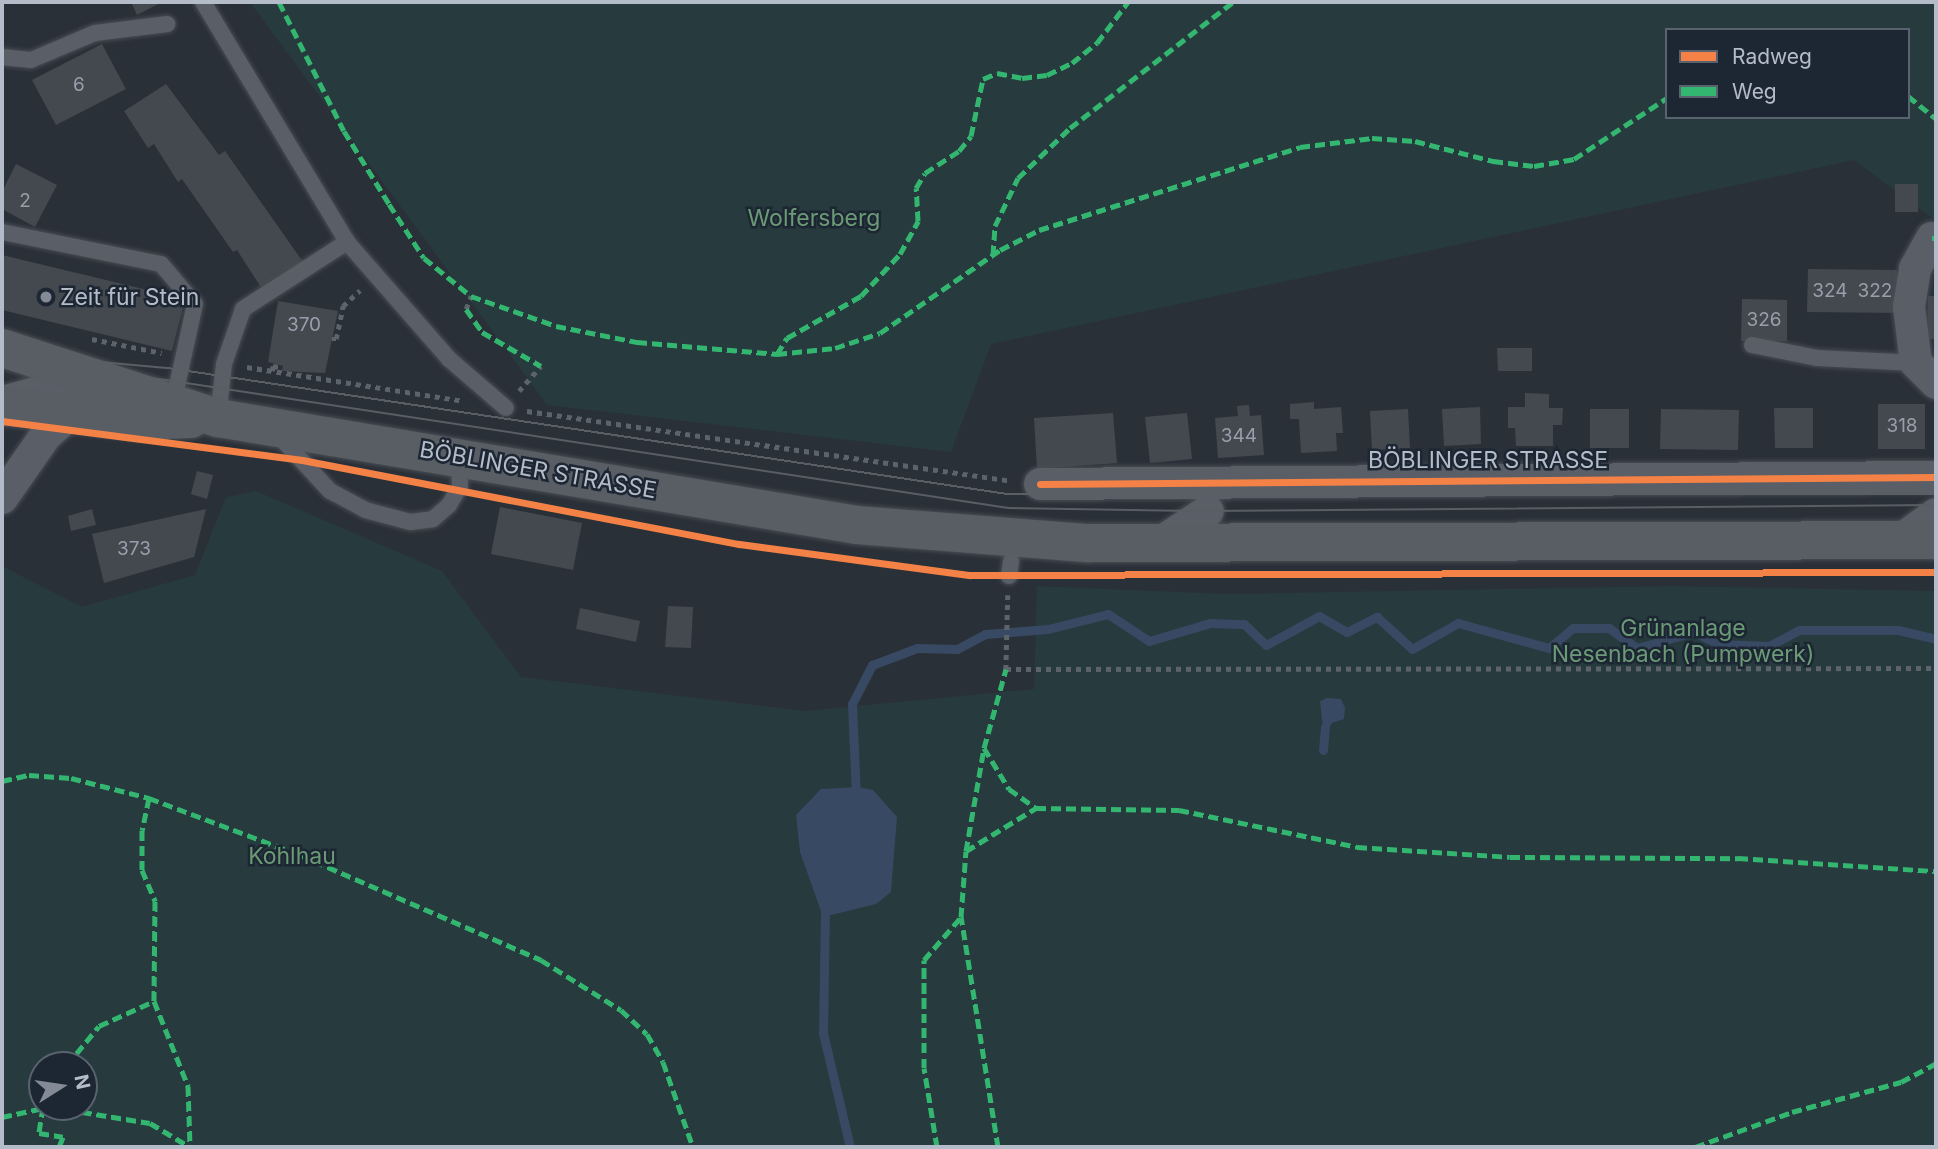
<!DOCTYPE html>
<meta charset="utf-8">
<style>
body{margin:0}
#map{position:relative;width:1938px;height:1149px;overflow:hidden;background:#2a3038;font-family:Inter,sans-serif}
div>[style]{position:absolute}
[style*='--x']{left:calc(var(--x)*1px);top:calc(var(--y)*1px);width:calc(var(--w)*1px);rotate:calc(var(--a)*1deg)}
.green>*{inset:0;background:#273a3e}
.water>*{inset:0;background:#384963}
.stream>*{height:9px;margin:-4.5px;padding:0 4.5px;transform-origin:4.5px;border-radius:4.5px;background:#384963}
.building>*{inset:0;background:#444950}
.path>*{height:4.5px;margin-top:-2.25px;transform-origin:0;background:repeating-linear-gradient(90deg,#5d636a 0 5px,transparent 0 10px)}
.roads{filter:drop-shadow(0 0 2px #484c53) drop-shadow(0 0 2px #484c53)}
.lane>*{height:16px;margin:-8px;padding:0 8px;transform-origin:8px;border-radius:8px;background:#5a5e66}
.street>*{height:32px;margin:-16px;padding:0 16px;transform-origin:16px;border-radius:16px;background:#5a5e66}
.secondary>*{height:38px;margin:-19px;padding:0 19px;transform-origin:19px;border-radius:19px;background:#595d64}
.tram>*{height:2px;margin:-1px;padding:0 1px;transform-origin:1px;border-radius:1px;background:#595d64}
.quiet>*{height:5px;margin-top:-2.5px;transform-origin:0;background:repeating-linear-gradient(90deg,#33b770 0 10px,transparent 0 15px)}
.cycleway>*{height:7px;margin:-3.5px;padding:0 3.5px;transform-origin:3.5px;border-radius:3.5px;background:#f48246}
.dots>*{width:19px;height:19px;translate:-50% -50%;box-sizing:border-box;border:4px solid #1d2633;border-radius:50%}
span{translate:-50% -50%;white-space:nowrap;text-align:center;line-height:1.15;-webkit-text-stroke:5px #1d2633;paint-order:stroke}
.number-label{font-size:19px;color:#989fab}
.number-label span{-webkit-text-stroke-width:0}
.park-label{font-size:23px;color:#6b9a76}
.poi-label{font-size:23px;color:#b4bcc9}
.left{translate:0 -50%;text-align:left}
.street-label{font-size:23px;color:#b4bcc9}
.frame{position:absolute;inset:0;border:4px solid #b4bcc9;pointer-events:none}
.legend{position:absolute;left:1665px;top:28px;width:245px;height:91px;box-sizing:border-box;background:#1d2633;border:2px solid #59626f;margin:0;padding:9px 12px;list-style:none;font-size:21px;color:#b4bcc9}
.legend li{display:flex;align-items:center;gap:14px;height:35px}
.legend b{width:35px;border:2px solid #59626f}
.north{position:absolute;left:28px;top:1051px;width:70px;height:70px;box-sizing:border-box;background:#1d2633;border:2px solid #59626f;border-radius:50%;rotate:78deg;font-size:19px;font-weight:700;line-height:28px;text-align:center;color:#b4bcc9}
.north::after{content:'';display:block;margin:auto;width:24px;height:32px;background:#848b96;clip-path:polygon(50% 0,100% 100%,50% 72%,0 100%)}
</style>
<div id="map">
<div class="green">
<i style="clip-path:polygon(evenodd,250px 2px,1936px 2px,1936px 221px,1854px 160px,991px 344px,951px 452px,547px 405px,250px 2px,1667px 30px,1908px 30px,1908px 117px,1667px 117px,1667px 30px)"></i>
<i style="clip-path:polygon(evenodd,256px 491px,442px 571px,521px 677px,805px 711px,1034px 689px,1037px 586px,1227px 594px,1671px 586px,1936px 591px,1936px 1147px,2px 1147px,2px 566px,82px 607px,195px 575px,226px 497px,256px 491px,42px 1065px,84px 1065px,84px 1107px,42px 1107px,42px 1065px)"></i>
</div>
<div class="water">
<i style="clip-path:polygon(1327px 698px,1341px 699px,1345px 708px,1344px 719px,1332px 723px,1324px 738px,1320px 701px)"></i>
<i style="clip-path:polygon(858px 787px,873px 790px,897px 817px,891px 892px,876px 904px,823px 917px,800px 852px,796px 815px,821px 789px)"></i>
</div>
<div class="stream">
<i style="--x:1323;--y:750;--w:23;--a:-85"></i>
<i style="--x:856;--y:796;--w:92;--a:-92.5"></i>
<i style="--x:852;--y:704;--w:44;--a:-62.9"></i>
<i style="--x:872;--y:665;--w:48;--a:-20.7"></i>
<i style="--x:917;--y:648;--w:40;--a:1.4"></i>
<i style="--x:957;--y:649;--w:32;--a:-28"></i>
<i style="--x:985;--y:634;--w:63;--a:-4.5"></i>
<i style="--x:1048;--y:629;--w:62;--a:-14"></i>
<i style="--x:1108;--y:614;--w:49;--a:33.4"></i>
<i style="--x:1149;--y:641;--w:64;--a:-16.4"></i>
<i style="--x:1210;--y:623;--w:34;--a:2"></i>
<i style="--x:1244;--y:624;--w:30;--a:44"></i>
<i style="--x:1266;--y:645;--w:60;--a:-28.7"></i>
<i style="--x:1319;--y:616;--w:32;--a:30"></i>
<i style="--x:1347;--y:632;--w:34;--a:-27"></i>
<i style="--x:1377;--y:617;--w:47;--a:42.4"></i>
<i style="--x:1412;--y:649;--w:53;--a:-29.5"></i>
<i style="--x:1458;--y:623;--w:94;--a:15.4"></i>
<i style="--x:1549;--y:648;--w:31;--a:-40"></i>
<i style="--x:1573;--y:628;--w:36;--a:0"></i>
<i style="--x:1609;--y:628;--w:34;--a:36"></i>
<i style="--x:1637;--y:648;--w:59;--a:-15.7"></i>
<i style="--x:1694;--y:632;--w:28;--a:26"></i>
<i style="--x:1719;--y:644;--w:50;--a:2.3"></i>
<i style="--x:1769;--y:646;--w:34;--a:-28"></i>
<i style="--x:1799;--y:630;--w:99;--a:0"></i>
<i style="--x:1898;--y:630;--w:39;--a:13"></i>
<i style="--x:825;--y:908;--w:125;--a:90.9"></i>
<i style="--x:823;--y:1033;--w:117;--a:76.7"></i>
</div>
<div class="building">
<i style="clip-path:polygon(131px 2px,162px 2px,137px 15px)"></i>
<i style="clip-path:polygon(102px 44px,126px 89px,56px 125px,32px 80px)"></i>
<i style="clip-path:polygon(166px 84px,219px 155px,225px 151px,303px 262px,262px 289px,237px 250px,233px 252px,182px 179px,178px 182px,154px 144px,148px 148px,124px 111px)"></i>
<i style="clip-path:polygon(16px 164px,57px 185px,35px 227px,2px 209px,2px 192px)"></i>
<i style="clip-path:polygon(1895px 184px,1918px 184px,1918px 212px,1895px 212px)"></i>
<i style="clip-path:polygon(2px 255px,185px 299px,172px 351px,2px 310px)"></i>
<i style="clip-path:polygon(1808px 269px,1897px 270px,1897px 313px,1807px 312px)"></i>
<i style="clip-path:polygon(1928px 296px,1936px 296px,1936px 339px,1927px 339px)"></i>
<i style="clip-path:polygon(1742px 299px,1787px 300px,1787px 341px,1741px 341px)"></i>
<i style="clip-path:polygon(278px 301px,338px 311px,325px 373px,282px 371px,283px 366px,268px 362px)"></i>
<i style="clip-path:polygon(1497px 348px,1532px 348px,1532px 371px,1498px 371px)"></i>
<i style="clip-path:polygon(1525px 393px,1549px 394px,1549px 408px,1563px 408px,1562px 425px,1553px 425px,1553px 446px,1516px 446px,1515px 428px,1508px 428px,1508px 407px,1525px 407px)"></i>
<i style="clip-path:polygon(1314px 402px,1314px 409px,1341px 407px,1343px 433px,1336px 433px,1337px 451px,1301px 453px,1299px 419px,1290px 419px,1290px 404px)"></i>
<i style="clip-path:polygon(1878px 404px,1925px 404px,1925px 449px,1878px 449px)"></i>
<i style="clip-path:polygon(1249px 405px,1250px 416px,1261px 415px,1264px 455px,1218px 458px,1215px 418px,1238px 416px,1237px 406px)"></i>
<i style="clip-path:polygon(1480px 407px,1481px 444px,1444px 446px,1442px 409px)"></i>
<i style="clip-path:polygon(1774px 408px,1813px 408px,1813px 448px,1775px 448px)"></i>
<i style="clip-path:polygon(1408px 409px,1410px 448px,1372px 450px,1370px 411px)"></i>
<i style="clip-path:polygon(1590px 409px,1629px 409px,1629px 448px,1590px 448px)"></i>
<i style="clip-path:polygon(1661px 409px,1739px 410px,1738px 450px,1660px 449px)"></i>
<i style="clip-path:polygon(1113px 413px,1117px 463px,1037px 469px,1034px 418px)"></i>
<i style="clip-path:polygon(1187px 413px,1192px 459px,1150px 463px,1145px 417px)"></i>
<i style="clip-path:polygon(197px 471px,213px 475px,207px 499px,191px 494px)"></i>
<i style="clip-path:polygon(500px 507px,582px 523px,573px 570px,491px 554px)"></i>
<i style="clip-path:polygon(92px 509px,96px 525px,71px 531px,68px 516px)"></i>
<i style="clip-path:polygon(206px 509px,194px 557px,104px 583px,92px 534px)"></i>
<i style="clip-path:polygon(668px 606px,693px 607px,691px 648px,665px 647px)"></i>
<i style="clip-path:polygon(580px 608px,640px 621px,636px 642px,576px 629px)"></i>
</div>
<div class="path">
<i style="--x:466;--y:309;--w:14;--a:-69"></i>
<i style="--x:92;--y:339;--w:71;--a:11.3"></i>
<i style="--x:332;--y:339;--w:4;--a:0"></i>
<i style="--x:336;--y:339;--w:34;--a:-78"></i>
<i style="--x:343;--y:306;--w:23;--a:-43"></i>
<i style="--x:247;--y:367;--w:219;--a:8.9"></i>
<i style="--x:272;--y:371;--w:5;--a:-79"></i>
<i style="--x:273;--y:366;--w:10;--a:11"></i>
<i style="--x:519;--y:391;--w:33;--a:-49"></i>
<i style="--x:527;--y:411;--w:488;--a:8.2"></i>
<i style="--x:1008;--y:595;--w:74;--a:91.5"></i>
<i style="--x:1006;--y:669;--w:930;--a:-0.06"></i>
</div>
<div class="roads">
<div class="lane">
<i style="--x:203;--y:2;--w:280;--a:59"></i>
<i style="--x:347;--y:242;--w:155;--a:48.9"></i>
<i style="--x:449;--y:359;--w:75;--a:40.7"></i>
<i style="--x:2;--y:57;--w:29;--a:6"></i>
<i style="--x:31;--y:60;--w:69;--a:-22.9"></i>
<i style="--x:95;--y:33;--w:73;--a:-7.1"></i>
<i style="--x:2;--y:232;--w:162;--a:11.4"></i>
<i style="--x:161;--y:264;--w:52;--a:49.6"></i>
<i style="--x:195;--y:304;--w:102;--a:102.4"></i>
<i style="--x:1752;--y:345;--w:66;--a:11.3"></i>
<i style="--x:1817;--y:358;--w:99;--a:2.9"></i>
<i style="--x:218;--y:418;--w:54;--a:-83.7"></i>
<i style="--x:224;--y:364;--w:58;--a:-70.9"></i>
<i style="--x:243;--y:309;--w:124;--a:-32.8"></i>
<i style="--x:279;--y:436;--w:75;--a:47.2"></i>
<i style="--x:330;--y:491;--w:40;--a:28"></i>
<i style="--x:365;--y:510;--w:47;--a:14.9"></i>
<i style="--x:410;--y:522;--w:23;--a:-7"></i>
<i style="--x:433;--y:519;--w:21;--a:-41"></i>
<i style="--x:449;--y:505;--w:21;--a:-59"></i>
<i style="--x:460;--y:487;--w:30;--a:-92"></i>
<i style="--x:1009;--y:576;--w:15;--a:-82"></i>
</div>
<div class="street">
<i style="--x:1932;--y:238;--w:35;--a:119"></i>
<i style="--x:1915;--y:269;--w:38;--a:99"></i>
<i style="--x:1909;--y:307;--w:56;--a:82.9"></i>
<i style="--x:1916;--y:363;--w:28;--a:45"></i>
<i style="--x:3;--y:402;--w:45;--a:-15.6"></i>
<i style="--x:46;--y:390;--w:72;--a:0.8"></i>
<i style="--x:1040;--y:484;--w:896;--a:-0.45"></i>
<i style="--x:2;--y:498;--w:77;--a:-55.1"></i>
<i style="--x:46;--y:435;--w:32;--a:-41"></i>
<i style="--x:1900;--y:540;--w:44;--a:-35.8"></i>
<i style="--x:1161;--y:542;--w:56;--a:-33.4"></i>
</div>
<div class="secondary">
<i style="--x:2;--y:348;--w:227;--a:18"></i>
<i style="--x:218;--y:418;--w:648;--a:9.51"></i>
<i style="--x:857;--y:525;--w:232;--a:4.5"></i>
<i style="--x:1088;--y:543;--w:848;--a:-0.2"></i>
<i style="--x:2;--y:406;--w:142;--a:6.1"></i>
<i style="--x:143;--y:421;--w:48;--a:-2.4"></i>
</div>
</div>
<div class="tram">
<i style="--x:2;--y:353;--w:167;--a:5.2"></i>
<i style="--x:168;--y:368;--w:848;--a:8.54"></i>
<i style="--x:1007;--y:494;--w:929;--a:0"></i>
<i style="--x:2;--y:365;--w:165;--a:5.2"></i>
<i style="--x:166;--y:380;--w:852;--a:8.64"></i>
<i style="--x:1008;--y:508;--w:200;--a:0.9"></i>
<i style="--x:1208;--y:511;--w:728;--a:-0.47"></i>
</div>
<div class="quiet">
<i style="--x:279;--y:2;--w:144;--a:63.3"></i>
<i style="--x:344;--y:131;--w:86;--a:58.3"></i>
<i style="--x:389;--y:204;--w:64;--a:57.1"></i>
<i style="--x:424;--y:258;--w:60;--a:39"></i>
<i style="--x:471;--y:296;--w:90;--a:19.4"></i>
<i style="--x:556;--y:326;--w:83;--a:11.2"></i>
<i style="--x:637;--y:342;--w:141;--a:4.9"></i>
<i style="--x:777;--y:354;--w:58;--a:-5.9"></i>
<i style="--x:835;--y:348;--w:47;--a:-18.4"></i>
<i style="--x:880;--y:333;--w:146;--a:-34.7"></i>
<i style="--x:1000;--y:250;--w:44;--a:-27.1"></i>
<i style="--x:1039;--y:230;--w:274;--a:-17.6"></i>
<i style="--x:1300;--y:147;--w:73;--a:-7.1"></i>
<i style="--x:1372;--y:138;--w:43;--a:4"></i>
<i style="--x:1415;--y:141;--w:81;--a:14.4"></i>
<i style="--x:1493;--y:161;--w:41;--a:7"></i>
<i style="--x:1534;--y:166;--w:41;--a:-9.9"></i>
<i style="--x:1574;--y:159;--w:111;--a:-33.3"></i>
<i style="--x:1778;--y:30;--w:22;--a:0"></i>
<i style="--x:1908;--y:96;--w:36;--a:39"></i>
<i style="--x:1932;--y:238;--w:4;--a:0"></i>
<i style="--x:993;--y:255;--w:29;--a:-86"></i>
<i style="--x:995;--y:226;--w:53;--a:-64.4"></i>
<i style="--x:1018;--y:178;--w:72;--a:-43.9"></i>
<i style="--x:1070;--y:128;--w:206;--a:-37.7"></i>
<i style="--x:466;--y:309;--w:28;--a:55"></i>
<i style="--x:482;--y:332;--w:68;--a:30"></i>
<i style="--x:777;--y:354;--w:19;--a:-58"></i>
<i style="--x:787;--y:338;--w:85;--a:-29.6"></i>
<i style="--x:861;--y:296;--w:57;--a:-47.1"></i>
<i style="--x:900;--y:254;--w:38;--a:-61"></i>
<i style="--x:918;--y:221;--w:33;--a:-93"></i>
<i style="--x:916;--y:188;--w:17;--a:-59"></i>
<i style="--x:925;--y:173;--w:40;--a:-32.9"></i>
<i style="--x:959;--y:151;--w:19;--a:-51"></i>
<i style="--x:971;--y:136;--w:58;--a:-78.1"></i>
<i style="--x:983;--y:79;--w:15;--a:-23"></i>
<i style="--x:997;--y:73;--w:25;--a:11"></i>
<i style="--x:1022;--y:78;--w:25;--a:-7"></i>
<i style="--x:1047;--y:75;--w:28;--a:-26"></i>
<i style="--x:1072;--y:63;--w:32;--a:-39"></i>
<i style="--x:1097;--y:43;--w:51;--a:-52.9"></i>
<i style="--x:984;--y:748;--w:48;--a:58.6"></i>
<i style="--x:1009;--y:789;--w:33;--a:35"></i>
<i style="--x:2;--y:781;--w:28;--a:-13"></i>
<i style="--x:29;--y:775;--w:42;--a:4.1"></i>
<i style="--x:71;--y:778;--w:81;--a:14.4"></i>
<i style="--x:149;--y:798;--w:161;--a:20.7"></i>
<i style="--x:300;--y:855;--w:263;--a:23.5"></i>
<i style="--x:541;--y:960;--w:94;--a:32"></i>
<i style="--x:621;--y:1010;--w:35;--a:43"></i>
<i style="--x:647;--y:1034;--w:32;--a:60"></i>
<i style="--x:663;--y:1062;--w:90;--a:70.6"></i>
<i style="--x:149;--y:798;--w:33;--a:102"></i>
<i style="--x:142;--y:830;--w:40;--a:90"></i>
<i style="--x:142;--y:870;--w:34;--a:67"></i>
<i style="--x:155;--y:901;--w:100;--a:90.6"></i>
<i style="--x:154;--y:1001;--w:92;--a:68.2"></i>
<i style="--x:188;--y:1086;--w:61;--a:88.1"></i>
<i style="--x:966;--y:851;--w:82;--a:-31.6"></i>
<i style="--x:1036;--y:808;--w:143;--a:0.8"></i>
<i style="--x:1179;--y:810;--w:182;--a:11.7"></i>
<i style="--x:1357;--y:847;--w:153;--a:3.7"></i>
<i style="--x:1510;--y:857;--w:228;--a:0.3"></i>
<i style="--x:1738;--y:858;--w:198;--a:3.8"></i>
<i style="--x:67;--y:1065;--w:50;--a:-50.6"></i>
<i style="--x:99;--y:1026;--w:60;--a:-24.4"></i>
<i style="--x:43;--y:1107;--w:26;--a:99"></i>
<i style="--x:39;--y:1133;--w:24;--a:9"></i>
<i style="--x:63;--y:1137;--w:11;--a:112"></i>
<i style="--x:52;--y:1107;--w:99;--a:9.3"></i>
<i style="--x:150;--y:1123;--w:47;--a:31"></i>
<i style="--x:2;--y:1117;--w:47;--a:-12.3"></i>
<i style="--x:937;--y:1147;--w:80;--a:-99.3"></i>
<i style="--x:924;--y:1068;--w:108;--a:-90"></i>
<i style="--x:924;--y:960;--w:57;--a:-49.3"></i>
<i style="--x:998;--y:1147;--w:233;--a:-99.1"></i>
<i style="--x:961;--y:917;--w:66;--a:-85.7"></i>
<i style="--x:966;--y:851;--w:105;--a:-80.1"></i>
<i style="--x:984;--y:748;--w:82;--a:-74.4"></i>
<i style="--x:1695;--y:1147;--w:103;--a:-19.8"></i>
<i style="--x:1792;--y:1112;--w:113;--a:-15.4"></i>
<i style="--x:1901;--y:1082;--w:40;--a:-28"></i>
</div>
<div class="cycleway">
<i style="--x:2;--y:421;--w:303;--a:7.4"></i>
<i style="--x:302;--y:460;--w:445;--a:10.9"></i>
<i style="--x:739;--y:544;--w:232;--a:7.7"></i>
<i style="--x:969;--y:575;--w:967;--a:-0.18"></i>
<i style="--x:1040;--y:484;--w:896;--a:-0.45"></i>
</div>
<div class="dots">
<i style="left:46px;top:297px;background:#848b96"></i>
</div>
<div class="number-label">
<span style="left:79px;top:85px">6</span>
<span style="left:25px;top:201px">2</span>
<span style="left:1830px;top:291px">324</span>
<span style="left:1875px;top:291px">322</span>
<span style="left:1764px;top:320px">326</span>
<span style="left:304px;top:325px">370</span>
<span style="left:1902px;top:426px">318</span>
<span style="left:1239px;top:436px">344</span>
<span style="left:134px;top:549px">373</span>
</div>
<div class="park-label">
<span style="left:814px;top:218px">Wolfersberg</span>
<span style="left:1683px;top:641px">Grünanlage<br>Nesenbach (Pumpwerk)</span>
<span style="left:292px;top:856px">Kohlhau</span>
</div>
<div class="poi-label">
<span class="left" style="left:60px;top:297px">Zeit für Stein</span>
</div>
<div class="street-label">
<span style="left:1488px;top:460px">BÖBLINGER STRASSE</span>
<span style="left:538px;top:470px;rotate:10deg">BÖBLINGER STRASSE</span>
</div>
<div class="frame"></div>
<ul class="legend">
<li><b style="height:9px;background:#f48246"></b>Radweg</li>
<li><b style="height:9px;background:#33b770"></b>Weg</li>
</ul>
<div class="north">N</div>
</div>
